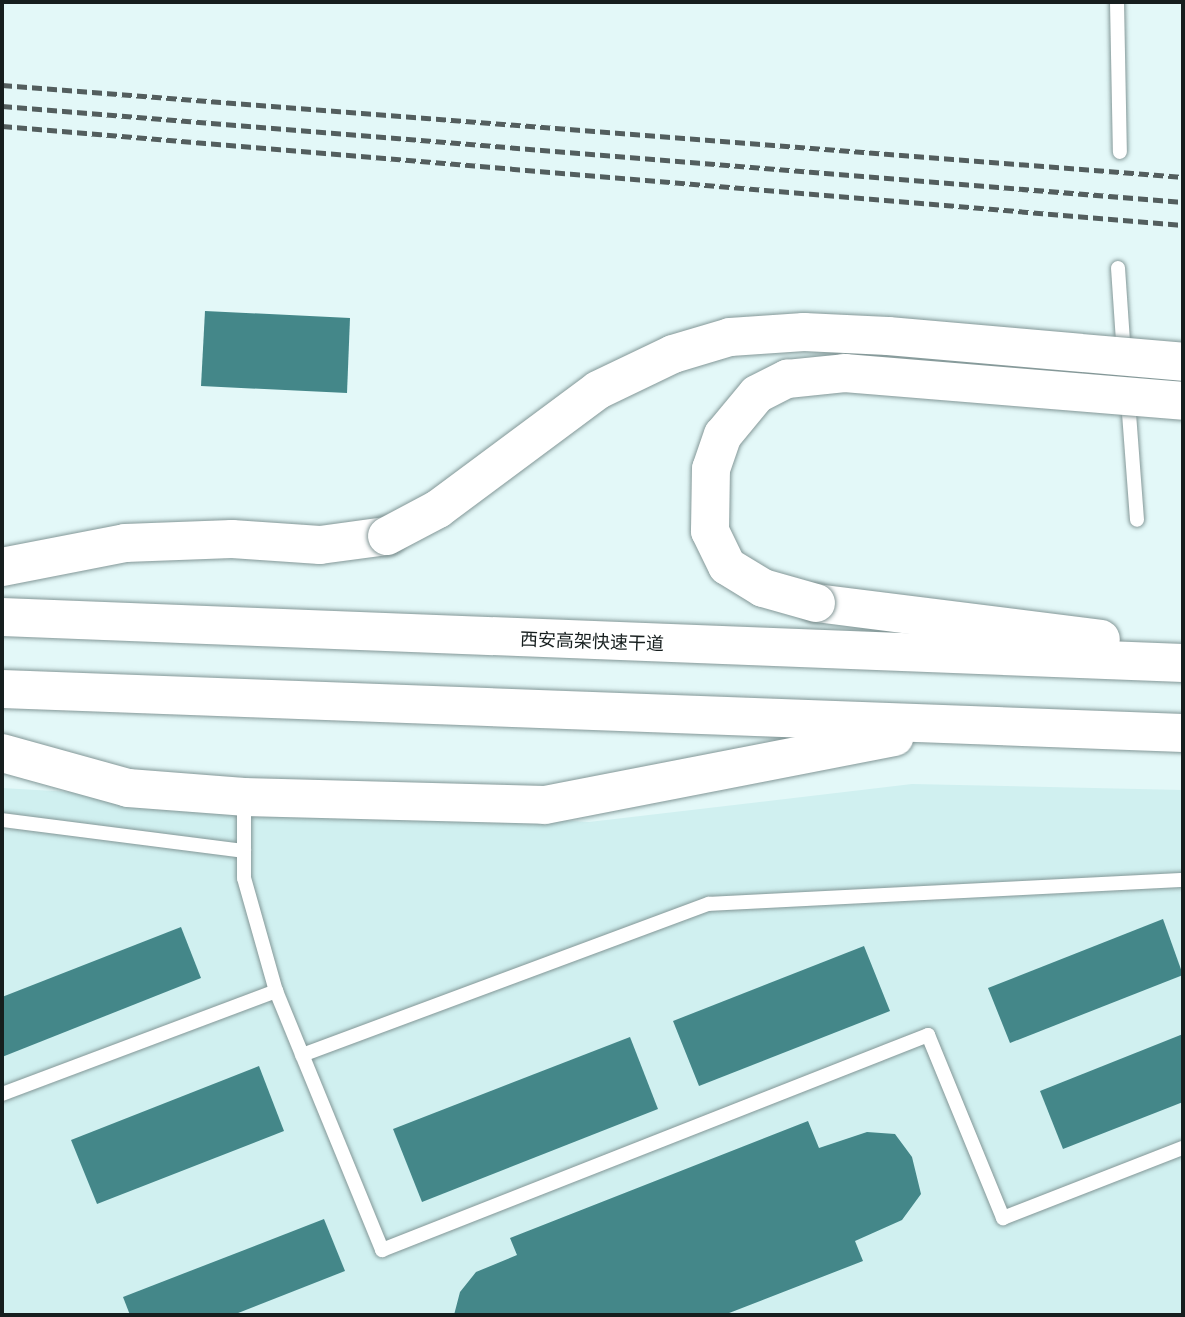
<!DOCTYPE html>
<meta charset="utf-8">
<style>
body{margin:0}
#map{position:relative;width:1185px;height:1317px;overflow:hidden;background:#e3f8f8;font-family:Figtree,"Noto Sans SC",sans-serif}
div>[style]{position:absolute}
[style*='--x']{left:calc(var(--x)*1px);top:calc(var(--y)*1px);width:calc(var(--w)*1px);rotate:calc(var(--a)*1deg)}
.built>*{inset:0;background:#d0f0f0}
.building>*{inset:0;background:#448789}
.roads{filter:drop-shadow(0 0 2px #839797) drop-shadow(0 0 2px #839797)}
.lane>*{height:14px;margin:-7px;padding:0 7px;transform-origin:7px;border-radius:7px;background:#fff}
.highway>*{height:38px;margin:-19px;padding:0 19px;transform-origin:19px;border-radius:19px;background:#fff}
.rail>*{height:5px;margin-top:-2.5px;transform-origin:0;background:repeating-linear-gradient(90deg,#535e5e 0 10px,transparent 0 15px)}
.bridges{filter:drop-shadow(0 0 2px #839797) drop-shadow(0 0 2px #839797)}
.highway-bridge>*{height:38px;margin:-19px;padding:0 19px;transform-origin:19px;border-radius:19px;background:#fff}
span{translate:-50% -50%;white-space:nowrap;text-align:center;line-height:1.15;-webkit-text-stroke:6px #fff;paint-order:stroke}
.street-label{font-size:18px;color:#161e1e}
.frame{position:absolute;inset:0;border:4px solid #161e1e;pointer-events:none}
</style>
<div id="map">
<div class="built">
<i style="clip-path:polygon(912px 784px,1183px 790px,1183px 1315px,2px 1315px,2px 788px,589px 822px)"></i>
</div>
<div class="building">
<i style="clip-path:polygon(205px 311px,350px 318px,347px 393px,201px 386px)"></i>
<i style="clip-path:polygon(1163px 919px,1183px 975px,1010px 1043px,988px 988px)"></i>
<i style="clip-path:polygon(181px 927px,201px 978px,2px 1057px,2px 997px)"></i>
<i style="clip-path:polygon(864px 946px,890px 1011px,699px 1086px,673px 1021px)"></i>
<i style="clip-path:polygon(1183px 1034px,1183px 1102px,1063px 1149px,1040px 1091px)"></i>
<i style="clip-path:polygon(630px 1037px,658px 1109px,422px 1202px,393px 1129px)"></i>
<i style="clip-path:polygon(259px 1066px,284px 1131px,97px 1204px,71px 1140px)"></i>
<i style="clip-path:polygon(808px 1121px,819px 1148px,867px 1132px,895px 1134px,912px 1157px,921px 1194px,902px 1220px,855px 1241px,863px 1261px,724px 1315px,454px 1315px,460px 1292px,476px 1272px,517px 1255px,510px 1238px)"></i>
<i style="clip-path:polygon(324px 1219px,345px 1271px,233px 1315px,130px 1315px,123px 1297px)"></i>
</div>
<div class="roads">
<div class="lane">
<i style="--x:1117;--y:2;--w:150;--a:88.9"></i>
<i style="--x:1118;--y:268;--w:87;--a:86.1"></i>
<i style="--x:1128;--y:400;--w:120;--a:85.7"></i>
<i style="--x:244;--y:798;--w:80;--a:90"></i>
<i style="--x:244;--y:878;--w:117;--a:74.2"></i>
<i style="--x:276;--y:991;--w:280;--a:67.7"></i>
<i style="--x:382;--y:1250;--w:587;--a:-21.49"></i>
<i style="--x:928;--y:1035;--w:198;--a:67.7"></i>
<i style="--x:1003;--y:1218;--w:193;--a:-21.3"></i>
<i style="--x:2;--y:820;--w:244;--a:7.3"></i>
<i style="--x:302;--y:1055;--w:434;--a:-20.4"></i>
<i style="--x:709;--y:904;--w:475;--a:-2.9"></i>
<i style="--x:2;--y:1094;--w:293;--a:-20.6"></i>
</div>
<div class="highway">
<i style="--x:2;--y:567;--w:125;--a:-11"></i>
<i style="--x:125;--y:543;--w:107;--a:-2.1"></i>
<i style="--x:232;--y:539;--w:88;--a:3.9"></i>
<i style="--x:320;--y:545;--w:68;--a:-7.7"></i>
<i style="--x:816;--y:603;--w:287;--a:7.2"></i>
<i style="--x:2;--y:617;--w:1182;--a:2.23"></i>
<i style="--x:2;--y:689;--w:1182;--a:2.13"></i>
<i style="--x:2;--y:753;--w:131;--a:15.5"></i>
<i style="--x:128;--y:788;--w:116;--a:4.4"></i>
<i style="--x:244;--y:797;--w:301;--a:1.5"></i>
<i style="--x:545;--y:805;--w:356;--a:-11"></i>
</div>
</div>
<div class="rail">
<i style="--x:2;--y:85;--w:1185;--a:4.45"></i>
<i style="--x:2;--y:106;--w:1185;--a:4.65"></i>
<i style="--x:2;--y:126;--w:1185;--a:4.79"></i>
</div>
<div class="bridges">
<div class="highway-bridge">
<i style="--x:387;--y:536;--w:58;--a:-27.9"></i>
<i style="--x:438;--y:509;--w:199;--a:-36.6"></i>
<i style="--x:598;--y:390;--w:83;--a:-25.6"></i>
<i style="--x:673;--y:354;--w:59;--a:-16.6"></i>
<i style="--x:730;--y:337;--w:74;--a:-3.9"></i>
<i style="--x:804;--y:332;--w:84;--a:2.7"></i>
<i style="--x:888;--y:336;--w:296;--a:5"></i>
<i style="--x:816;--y:603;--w:55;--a:-164.2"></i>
<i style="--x:763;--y:588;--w:42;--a:-148.6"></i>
<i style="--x:727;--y:566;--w:39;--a:-116"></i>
<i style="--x:710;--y:531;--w:62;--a:-89.1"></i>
<i style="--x:711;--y:469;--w:36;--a:-71"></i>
<i style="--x:723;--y:435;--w:53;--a:-50.3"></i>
<i style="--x:757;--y:394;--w:34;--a:-27"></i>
<i style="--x:787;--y:379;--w:58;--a:-5.9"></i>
<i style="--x:845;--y:373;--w:339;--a:4.7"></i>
</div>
</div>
<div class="street-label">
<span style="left:592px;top:642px;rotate:2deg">西安高架快速干道</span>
</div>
<div class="frame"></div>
</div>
